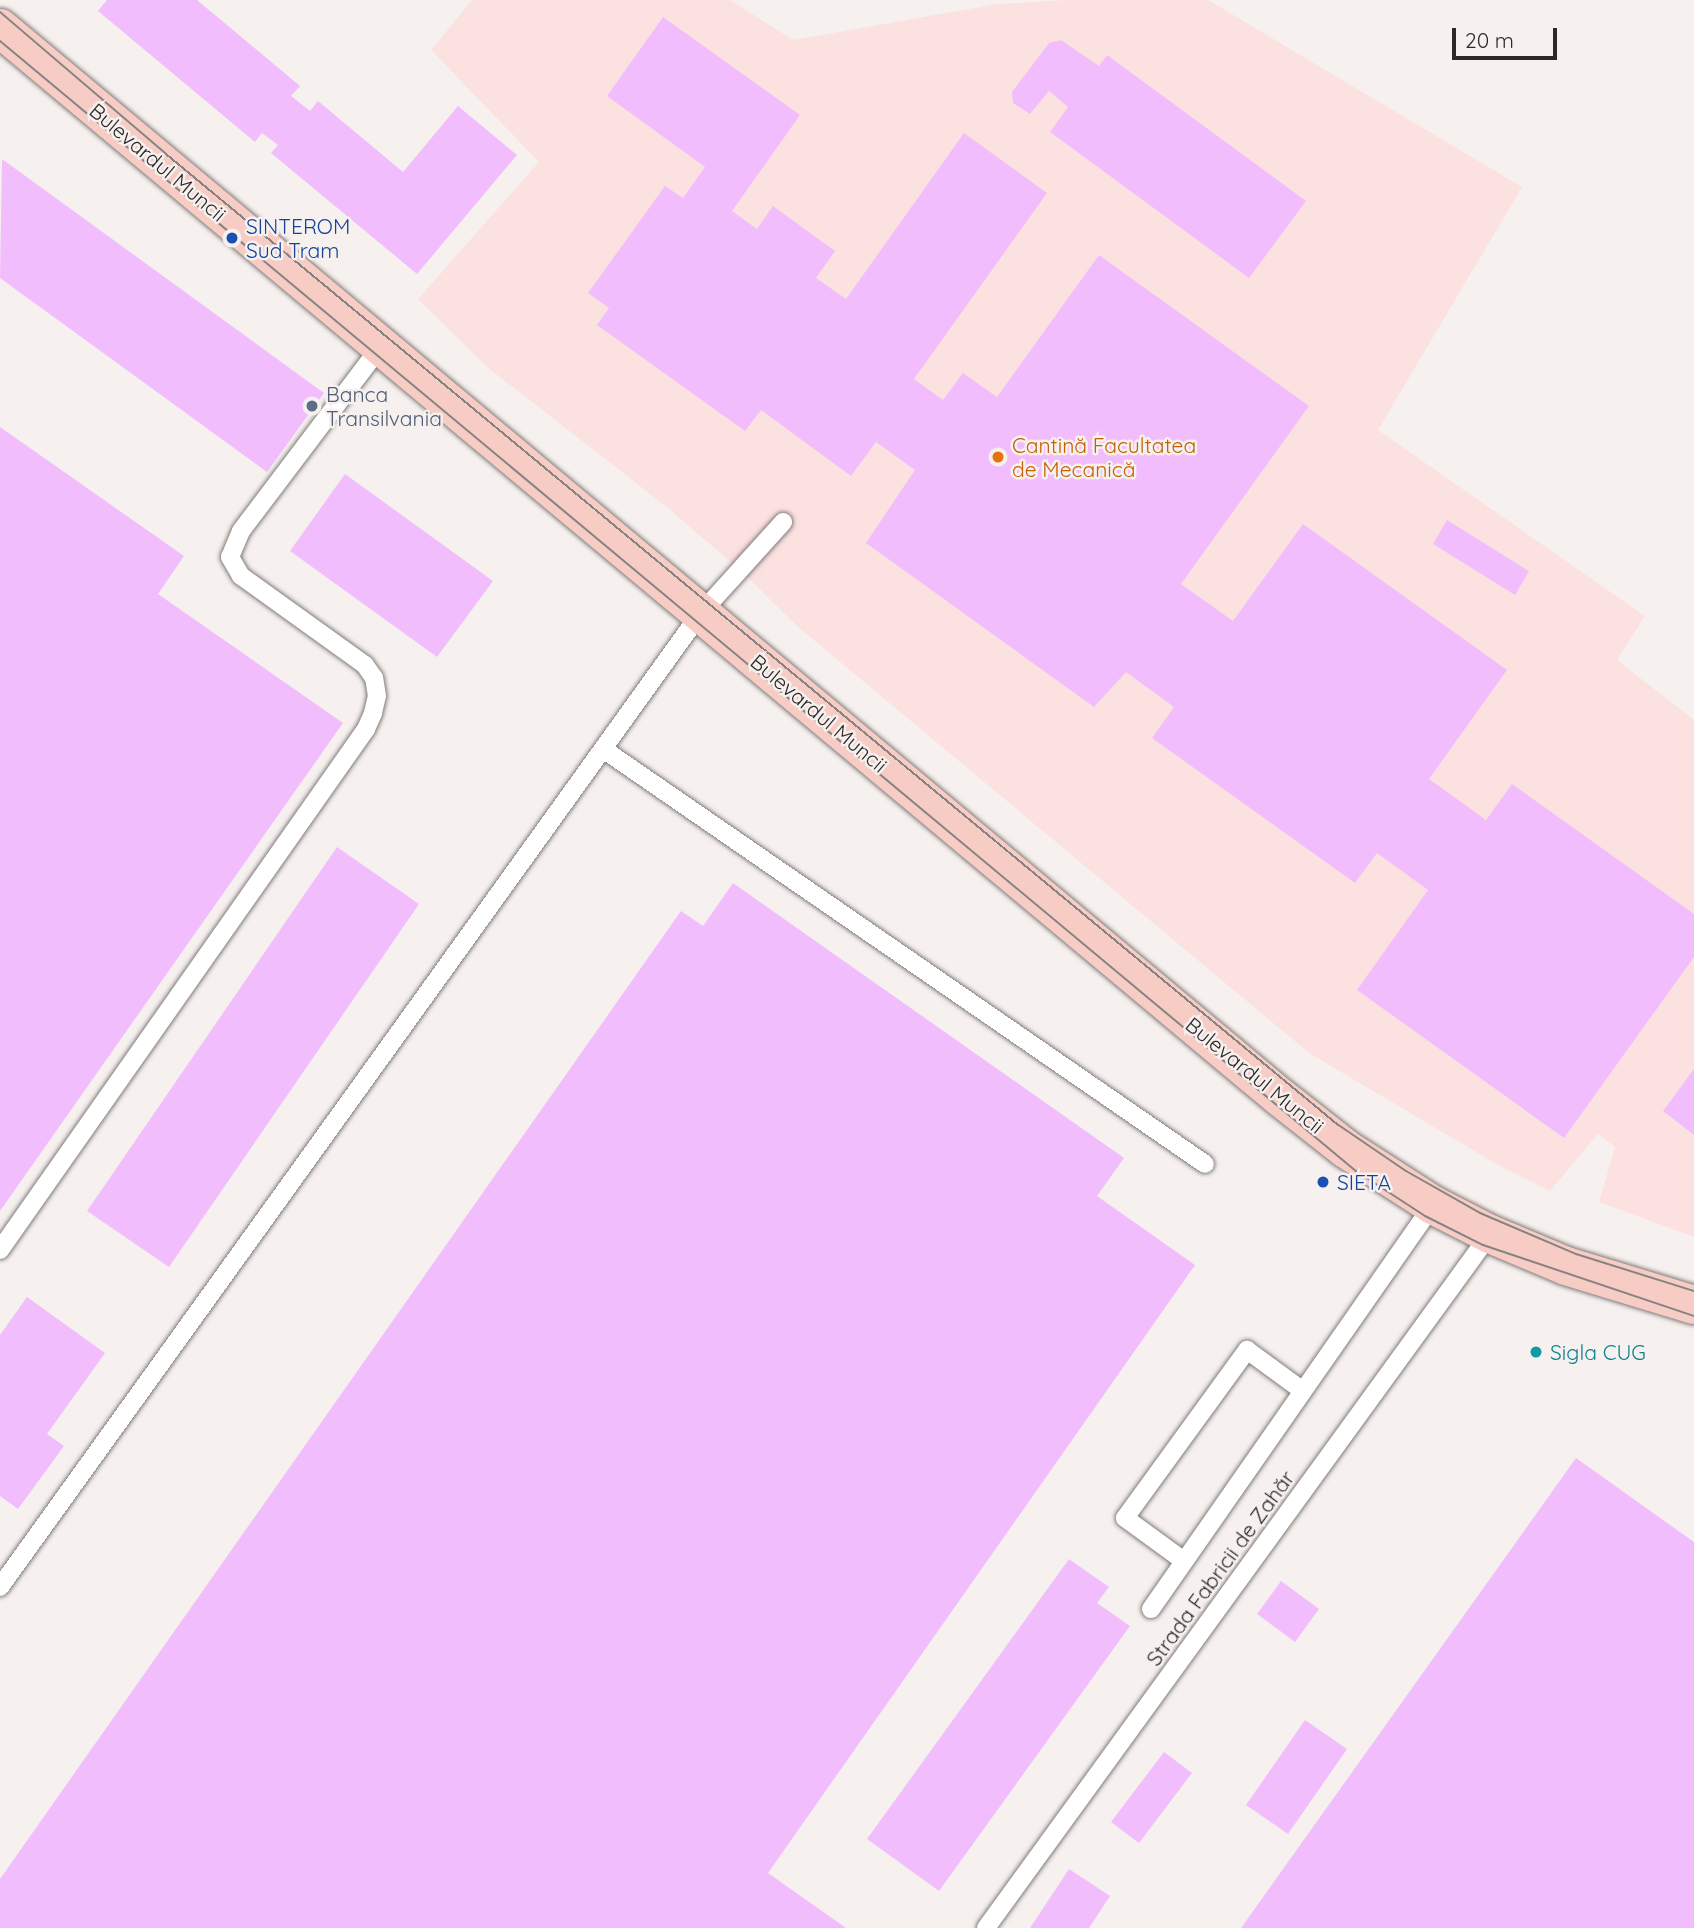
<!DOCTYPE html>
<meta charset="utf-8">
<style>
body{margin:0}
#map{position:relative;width:1694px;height:1928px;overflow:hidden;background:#f6f1ef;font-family:Quicksand,sans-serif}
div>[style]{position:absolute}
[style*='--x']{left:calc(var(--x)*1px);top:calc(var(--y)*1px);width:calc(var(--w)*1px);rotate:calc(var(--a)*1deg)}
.education>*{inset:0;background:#fce1e1}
.building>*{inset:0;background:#f2bdfd}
.roads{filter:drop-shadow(0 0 2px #817c7a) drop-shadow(0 0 2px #817c7a)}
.lane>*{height:18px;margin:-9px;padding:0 9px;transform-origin:9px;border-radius:9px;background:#fff}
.primary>*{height:38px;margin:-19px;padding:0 19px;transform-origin:19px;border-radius:19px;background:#f7ccc4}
.tram>*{height:2px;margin:-1px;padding:0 1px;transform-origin:1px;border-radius:1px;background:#868382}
.dots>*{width:19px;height:19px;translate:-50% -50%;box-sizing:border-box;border:4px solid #f6f1ef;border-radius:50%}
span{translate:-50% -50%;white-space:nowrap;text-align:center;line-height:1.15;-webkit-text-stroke:5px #f6f1ef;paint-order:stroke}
.street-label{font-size:21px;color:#2c2a29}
.transit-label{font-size:21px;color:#164399}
.left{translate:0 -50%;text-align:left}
.service-label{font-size:21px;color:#4e5e75}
.food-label{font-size:21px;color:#c56008}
.culture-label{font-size:21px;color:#0d838f}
.scale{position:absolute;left:1452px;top:28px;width:105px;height:32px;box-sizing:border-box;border:4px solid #2c2a29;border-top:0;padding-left:9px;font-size:21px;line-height:24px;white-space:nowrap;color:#2c2a29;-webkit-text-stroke:5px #f6f1ef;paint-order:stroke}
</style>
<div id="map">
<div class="education">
<i style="clip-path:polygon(472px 0,730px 0,793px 40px,997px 4px,1065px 0,1208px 0,1522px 187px,1378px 430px,1645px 616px,1617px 660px,1694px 720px,1694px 1237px,1599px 1202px,1615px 1147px,1598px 1134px,1550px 1191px,1498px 1165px,1309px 1053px,797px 626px,741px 571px,668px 508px,487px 367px,418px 299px,539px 162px,431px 50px)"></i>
</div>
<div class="building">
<i style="clip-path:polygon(107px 0,197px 0,300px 86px,291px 96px,310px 111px,318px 101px,403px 172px,458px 106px,517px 155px,417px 274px,271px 153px,278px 145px,262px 133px,255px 142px,98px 11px)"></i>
<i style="clip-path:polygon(663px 17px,800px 115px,732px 211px,757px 229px,773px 206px,835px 251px,816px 278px,846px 299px,964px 133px,1047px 193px,914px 379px,943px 400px,963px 373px,997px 397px,1099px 255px,1309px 406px,1181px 584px,1233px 621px,1303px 524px,1507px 670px,1429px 779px,1486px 820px,1512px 784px,1694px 914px,1694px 957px,1564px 1138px,1357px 990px,1428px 890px,1377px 853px,1355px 883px,1152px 738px,1174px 707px,1126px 672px,1094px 707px,866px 543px,915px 470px,876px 442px,851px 476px,761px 410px,745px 431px,597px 325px,609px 308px,588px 293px,665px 186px,683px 198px,705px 167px,607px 96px)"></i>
<i style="clip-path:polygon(1061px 40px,1099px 66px,1107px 55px,1306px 201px,1249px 278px,1050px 132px,1068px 107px,1049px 91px,1030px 114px,1013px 103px,1012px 92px,1049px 43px)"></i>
<i style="clip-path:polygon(2px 159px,324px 393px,267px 472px,0 278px)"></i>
<i style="clip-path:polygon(0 427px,184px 556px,158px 594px,343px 723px,0 1211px)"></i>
<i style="clip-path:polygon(345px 474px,493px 581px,437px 657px,290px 551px)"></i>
<i style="clip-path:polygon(1447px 520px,1529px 571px,1515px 595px,1433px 544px)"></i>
<i style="clip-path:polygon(337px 847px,419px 904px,169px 1267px,87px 1211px)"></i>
<i style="clip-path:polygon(733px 883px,1124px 1158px,1097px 1196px,1195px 1265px,768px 1873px,846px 1928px,0 1928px,0 1879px,681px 911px,703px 926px)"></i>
<i style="clip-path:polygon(1694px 1069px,1694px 1135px,1663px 1111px)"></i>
<i style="clip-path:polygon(27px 1297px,105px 1353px,47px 1434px,64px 1446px,18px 1509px,0 1496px,0 1335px)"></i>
<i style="clip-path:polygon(1576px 1458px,1694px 1542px,1694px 1928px,1241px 1928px)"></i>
<i style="clip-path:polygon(1069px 1559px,1109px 1587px,1097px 1603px,1130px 1626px,939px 1891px,867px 1839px)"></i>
<i style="clip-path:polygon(1281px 1581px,1319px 1609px,1295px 1642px,1257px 1614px)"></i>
<i style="clip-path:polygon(1305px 1720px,1347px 1749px,1288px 1834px,1246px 1805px)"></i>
<i style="clip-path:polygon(1164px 1752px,1192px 1773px,1139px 1843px,1111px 1822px)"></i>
<i style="clip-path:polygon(1069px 1869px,1110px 1896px,1089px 1928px,1030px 1928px)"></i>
</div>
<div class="roads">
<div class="lane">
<i style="--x:603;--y:749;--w:731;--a:34.58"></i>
<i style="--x:0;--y:1250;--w:637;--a:-54.91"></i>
<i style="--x:366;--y:729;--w:17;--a:-66"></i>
<i style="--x:373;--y:713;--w:17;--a:-77"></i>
<i style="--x:377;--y:696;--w:18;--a:-99"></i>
<i style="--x:374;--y:678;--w:16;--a:-125"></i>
<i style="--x:365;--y:665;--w:153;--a:-144.3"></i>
<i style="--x:241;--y:576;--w:22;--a:-120"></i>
<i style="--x:230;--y:557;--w:28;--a:-67"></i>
<i style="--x:241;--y:531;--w:231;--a:-52.9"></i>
<i style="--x:1184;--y:1561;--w:73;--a:-143.9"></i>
<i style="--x:1125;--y:1518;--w:208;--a:-54"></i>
<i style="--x:1247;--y:1350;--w:69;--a:36.2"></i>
<i style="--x:0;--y:1587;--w:1199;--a:-54.27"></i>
<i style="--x:700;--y:614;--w:124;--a:-47.9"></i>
<i style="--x:1151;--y:1609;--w:493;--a:-55.1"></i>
<i style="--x:986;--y:1928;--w:858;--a:-54.01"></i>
</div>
<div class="primary">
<i style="--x:0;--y:28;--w:1668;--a:39.87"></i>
<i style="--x:1280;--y:1097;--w:84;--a:38.2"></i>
<i style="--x:1346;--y:1149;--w:103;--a:32.8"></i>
<i style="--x:1433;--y:1205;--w:64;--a:27"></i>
<i style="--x:1490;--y:1234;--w:82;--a:22.8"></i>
<i style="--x:1566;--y:1266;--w:134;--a:16.9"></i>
</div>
</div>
<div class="tram">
<i style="--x:0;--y:12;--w:218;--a:40.5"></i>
<i style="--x:166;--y:154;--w:1521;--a:39.64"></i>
<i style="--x:1337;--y:1124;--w:83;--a:34.3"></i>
<i style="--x:1406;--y:1171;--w:85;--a:29.6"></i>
<i style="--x:1480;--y:1213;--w:104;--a:23.1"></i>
<i style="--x:1576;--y:1254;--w:124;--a:17.4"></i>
<i style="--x:0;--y:41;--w:1765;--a:39.81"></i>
<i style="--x:1356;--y:1171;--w:82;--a:33.1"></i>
<i style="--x:1425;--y:1216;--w:65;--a:26.6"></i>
<i style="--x:1483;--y:1245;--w:223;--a:18.6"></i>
</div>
<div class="dots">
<i style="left:232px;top:238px;background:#1a4fb4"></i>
<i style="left:312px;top:406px;background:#5c6f8a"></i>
<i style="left:998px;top:457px;background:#e8710a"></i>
<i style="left:1323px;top:1182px;background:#1a4fb4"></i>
<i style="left:1536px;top:1352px;background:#0f9aa8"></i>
</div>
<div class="street-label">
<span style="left:158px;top:162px;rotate:40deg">Bulevardul Muncii</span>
<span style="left:819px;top:713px;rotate:40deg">Bulevardul Muncii</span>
<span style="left:1255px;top:1075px;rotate:39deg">Bulevardul Muncii</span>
<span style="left:1220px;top:1568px;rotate:-54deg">Strada Fabricii de Zahăr</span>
</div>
<div class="transit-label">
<span class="left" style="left:246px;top:238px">SINTEROM<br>Sud Tram</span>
<span class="left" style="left:1337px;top:1182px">SIETA</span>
</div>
<div class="service-label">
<span class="left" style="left:326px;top:406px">Banca<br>Transilvania</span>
</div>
<div class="food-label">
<span class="left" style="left:1012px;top:457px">Cantină Facultatea<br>de Mecanică</span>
</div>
<div class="culture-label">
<span class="left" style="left:1550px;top:1352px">Sigla CUG</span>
</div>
<div class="scale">20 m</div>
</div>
